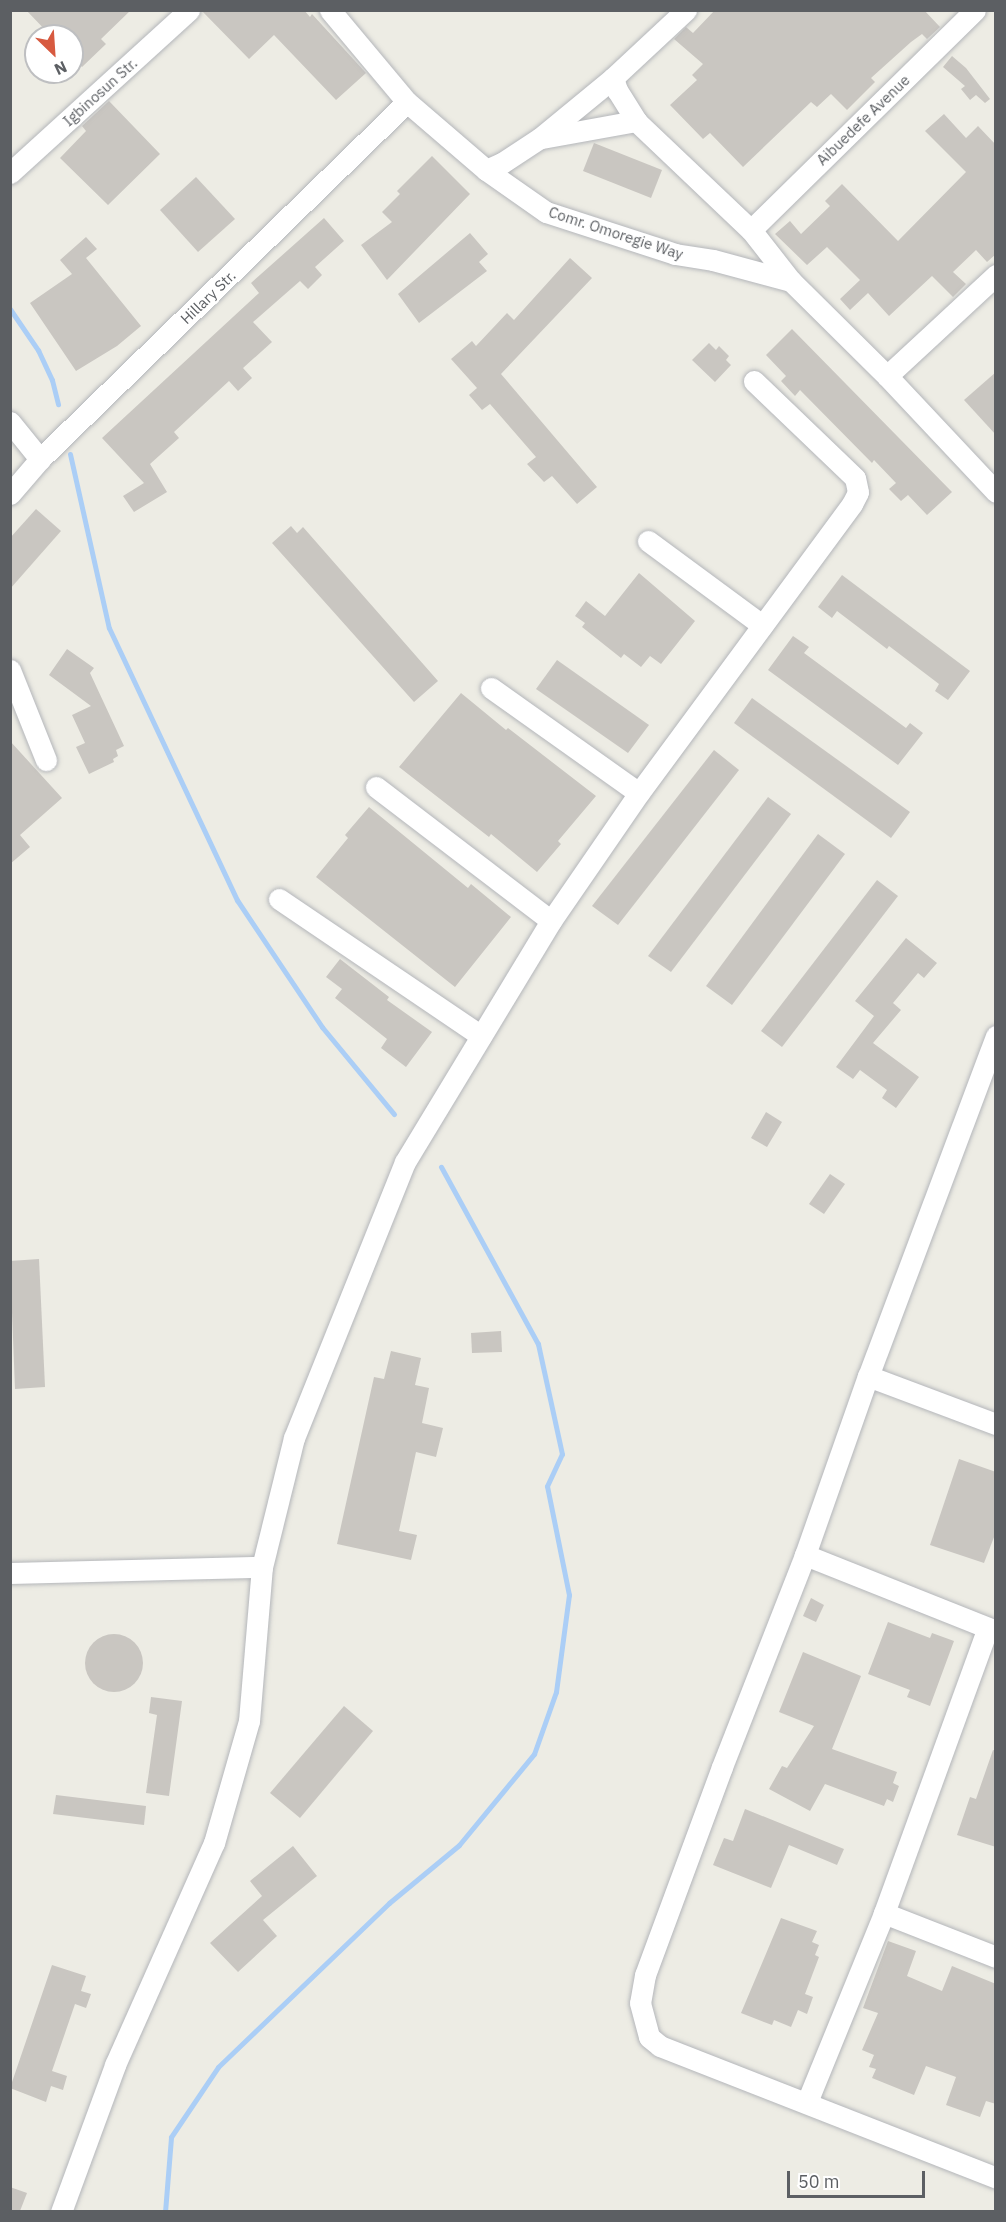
<!DOCTYPE html>
<style>
body{margin:0}
#map{position:relative;width:1006px;height:2222px;overflow:hidden;background:#edece4;font-family:"IBM Plex Sans",sans-serif}
div>[style]{position:absolute}
[style*='--x']{left:calc(var(--x)*1px);top:calc(var(--y)*1px);width:calc(var(--w)*1px);rotate:calc(var(--a)*1deg)}
.stream>*{height:5px;margin:-2.5px;padding:0 2.5px;transform-origin:2.5px;border-radius:2.5px;background:#abcef6}
.building>*{inset:0;background:#c9c6c1}
.round{border-radius:50%}
.roads{filter:drop-shadow(0 0 2px #b4b6ba) drop-shadow(0 0 2px #b4b6ba)}
.minor>*{height:21px;margin:-10.5px;padding:0 10.5px;transform-origin:10.5px;border-radius:10.5px;background:#fff}
span{translate:-50% -50%;white-space:nowrap;text-align:center;line-height:1.15;-webkit-text-stroke:4.5px #fff;paint-order:stroke}
.street-label{font-size:15px;color:#5c5f63}
.frame{position:absolute;inset:0;border:12px solid #5c5f63;pointer-events:none}
.north{position:absolute;left:24px;top:24px;width:60px;height:60px;box-sizing:border-box;background:#fff;border:2px solid #bebfc1;border-radius:50%;rotate:155deg;font-size:16px;font-weight:700;line-height:24px;text-align:center;color:#5c5f63}
.north::after{content:'';display:block;margin:auto;width:21px;height:27px;background:#d75a40;clip-path:polygon(50% 0,100% 100%,50% 72%,0 100%)}
.scale{position:absolute;left:787px;top:2171px;width:138px;height:27px;box-sizing:border-box;border:3px solid #5c5f63;border-top:0;padding-left:8px;font-size:18px;line-height:21px;white-space:nowrap;color:#5c5f63;-webkit-text-stroke:4px #fff;paint-order:stroke}
</style>
<div id="map">
<div class="stream">
<i style="--x:10;--y:309;--w:50;--a:55.7"></i>
<i style="--x:38;--y:350;--w:33;--a:65"></i>
<i style="--x:52;--y:380;--w:25;--a:76"></i>
<i style="--x:70;--y:454;--w:178;--a:77.4"></i>
<i style="--x:109;--y:628;--w:301;--a:64.8"></i>
<i style="--x:237;--y:900;--w:153;--a:56.2"></i>
<i style="--x:322;--y:1027;--w:113;--a:50.4"></i>
<i style="--x:165;--y:2212;--w:75;--a:-85.4"></i>
<i style="--x:171;--y:2137;--w:84;--a:-56.1"></i>
<i style="--x:218;--y:2067;--w:237;--a:-43.8"></i>
<i style="--x:389;--y:1903;--w:91;--a:-39.6"></i>
<i style="--x:459;--y:1845;--w:118;--a:-50.5"></i>
<i style="--x:534;--y:1754;--w:66;--a:-70.5"></i>
<i style="--x:556;--y:1692;--w:98;--a:-82.4"></i>
<i style="--x:569;--y:1595;--w:111;--a:-101.4"></i>
<i style="--x:547;--y:1486;--w:35;--a:-65"></i>
<i style="--x:562;--y:1454;--w:113;--a:-102.3"></i>
<i style="--x:538;--y:1344;--w:202;--a:-118.7"></i>
</div>
<div class="building">
<i style="clip-path:polygon(26px 10px,131px 10px,101px 39px,106px 44px,82px 67px,72px 57px,72px 36px,51px 36px)"></i>
<i style="clip-path:polygon(201px 10px,304px 10px,310px 17px,312px 14px,366px 73px,336px 100px,274px 35px,249px 59px)"></i>
<i style="clip-path:polygon(715px 10px,924px 10px,940px 27px,927px 39px,922px 34px,911px 42px,871px 78px,875px 82px,847px 110px,831px 94px,817px 107px,811px 102px,743px 167px,710px 133px,703px 139px,670px 105px,697px 80px,692px 75px,703px 64px,674px 39px,686px 27px,693px 33px)"></i>
<i style="clip-path:polygon(952px 56px,966px 68px,990px 99px,985px 103px,976px 95px,970px 100px,961px 89px,965px 86px,943px 67px)"></i>
<i style="clip-path:polygon(109px 101px,160px 154px,108px 205px,60px 158px,86px 131px,82px 126px)"></i>
<i style="clip-path:polygon(944px 114px,966px 138px,978px 126px,996px 145px,996px 254px,987px 262px,976px 250px,953px 272px,966px 284px,953px 297px,932px 276px,889px 316px,868px 293px,850px 310px,840px 299px,860px 280px,827px 247px,807px 265px,775px 234px,790px 221px,801px 234px,830px 206px,825px 201px,842px 184px,898px 241px,966px 172px,925px 131px)"></i>
<i style="clip-path:polygon(594px 143px,662px 170px,651px 198px,583px 171px)"></i>
<i style="clip-path:polygon(432px 156px,470px 194px,387px 280px,361px 245px,392px 222px,382px 212px,400px 194px,397px 191px)"></i>
<i style="clip-path:polygon(196px 177px,235px 219px,198px 252px,160px 210px)"></i>
<i style="clip-path:polygon(324px 218px,344px 241px,315px 267px,322px 275px,308px 289px,300px 281px,253px 322px,272px 342px,243px 368px,252px 378px,238px 391px,229px 381px,174px 432px,179px 438px,150px 464px,167px 492px,134px 512px,123px 496px,144px 483px,102px 438px,259px 293px,251px 283px)"></i>
<i style="clip-path:polygon(470px 233px,488px 254px,479px 262px,487px 271px,419px 323px,398px 294px)"></i>
<i style="clip-path:polygon(86px 237px,97px 249px,86px 258px,141px 326px,117px 346px,76px 371px,30px 303px,72px 274px,60px 260px)"></i>
<i style="clip-path:polygon(570px 258px,592px 278px,501px 374px,597px 487px,577px 504px,552px 476px,544px 482px,527px 464px,536px 457px,490px 404px,482px 410px,469px 395px,477px 388px,451px 359px,472px 341px,476px 346px,507px 313px,514px 320px)"></i>
<i style="clip-path:polygon(792px 329px,952px 492px,927px 515px,908px 495px,901px 501px,889px 489px,896px 483px,874px 460px,872px 463px,800px 390px,795px 396px,781px 381px,786px 376px,766px 355px)"></i>
<i style="clip-path:polygon(709px 343px,716px 350px,719px 346px,729px 356px,726px 360px,731px 365px,715px 382px,692px 360px)"></i>
<i style="clip-path:polygon(996px 372px,996px 435px,964px 400px)"></i>
<i style="clip-path:polygon(36px 509px,61px 531px,10px 589px,10px 538px)"></i>
<i style="clip-path:polygon(291px 526px,297px 533px,303px 527px,438px 681px,414px 702px,272px 543px)"></i>
<i style="clip-path:polygon(639px 573px,695px 621px,661px 664px,650px 656px,641px 667px,624px 654px,621px 658px,582px 627px,585px 623px,575px 616px,586px 601px,605px 616px)"></i>
<i style="clip-path:polygon(842px 575px,970px 671px,948px 700px,935px 691px,939px 684px,889px 646px,887px 649px,837px 611px,832px 618px,818px 607px)"></i>
<i style="clip-path:polygon(793px 636px,809px 647px,804px 653px,906px 728px,910px 723px,923px 733px,898px 765px,768px 670px)"></i>
<i style="clip-path:polygon(67px 649px,94px 668px,90px 673px,124px 746px,116px 750px,118px 756px,113px 759px,114px 762px,89px 774px,76px 747px,85px 743px,72px 715px,91px 706px,49px 675px)"></i>
<i style="clip-path:polygon(557px 660px,649px 725px,628px 753px,536px 689px)"></i>
<i style="clip-path:polygon(461px 693px,506px 730px,508px 728px,596px 796px,558px 841px,561px 844px,537px 872px,491px 834px,489px 837px,399px 767px)"></i>
<i style="clip-path:polygon(752px 698px,910px 812px,891px 838px,734px 723px)"></i>
<i style="clip-path:polygon(10px 741px,62px 798px,20px 835px,30px 847px,10px 864px)"></i>
<i style="clip-path:polygon(714px 750px,739px 770px,618px 925px,592px 906px)"></i>
<i style="clip-path:polygon(768px 797px,791px 814px,671px 972px,648px 956px)"></i>
<i style="clip-path:polygon(369px 807px,468px 888px,471px 884px,511px 917px,455px 987px,316px 877px,348px 838px,345px 835px)"></i>
<i style="clip-path:polygon(818px 834px,845px 854px,732px 1005px,706px 986px)"></i>
<i style="clip-path:polygon(877px 880px,898px 896px,782px 1047px,761px 1031px)"></i>
<i style="clip-path:polygon(906px 938px,937px 963px,924px 978px,918px 973px,893px 1003px,901px 1010px,873px 1043px,919px 1077px,896px 1108px,882px 1098px,887px 1090px,860px 1070px,853px 1079px,836px 1067px,874px 1016px,855px 1001px)"></i>
<i style="clip-path:polygon(340px 959px,389px 997px,387px 1000px,432px 1032px,406px 1067px,381px 1048px,387px 1039px,335px 998px,342px 989px,326px 977px)"></i>
<i style="clip-path:polygon(766px 1112px,782px 1122px,767px 1147px,751px 1138px)"></i>
<i style="clip-path:polygon(830px 1174px,845px 1184px,824px 1214px,809px 1204px)"></i>
<i style="clip-path:polygon(39px 1259px,45px 1387px,15px 1389px,10px 1261px)"></i>
<i style="clip-path:polygon(501px 1331px,502px 1352px,472px 1353px,471px 1333px)"></i>
<i style="clip-path:polygon(391px 1351px,421px 1358px,415px 1385px,429px 1388px,422px 1423px,443px 1428px,436px 1457px,416px 1452px,399px 1531px,417px 1535px,411px 1560px,337px 1544px,374px 1377px,384px 1379px)"></i>
<i style="clip-path:polygon(959px 1459px,996px 1472px,996px 1532px,984px 1563px,930px 1545px)"></i>
<i style="clip-path:polygon(811px 1598px,824px 1605px,816px 1622px,803px 1616px)"></i>
<i style="clip-path:polygon(888px 1622px,930px 1638px,932px 1633px,954px 1641px,930px 1706px,907px 1697px,910px 1690px,868px 1674px)"></i>
<i class="round" style="left:85px;top:1634px;width:58px;height:58px"></i>
<i style="clip-path:polygon(803px 1652px,861px 1676px,832px 1749px,897px 1772px,893px 1783px,899px 1786px,893px 1802px,887px 1799px,884px 1806px,825px 1784px,810px 1811px,769px 1789px,782px 1766px,787px 1768px,814px 1726px,779px 1712px)"></i>
<i style="clip-path:polygon(151px 1697px,182px 1701px,169px 1796px,146px 1793px,157px 1715px,149px 1713px)"></i>
<i style="clip-path:polygon(344px 1706px,373px 1731px,300px 1818px,270px 1793px)"></i>
<i style="clip-path:polygon(993px 1750px,996px 1751px,996px 1847px,957px 1835px,970px 1797px,976px 1799px)"></i>
<i style="clip-path:polygon(56px 1795px,146px 1806px,144px 1825px,53px 1814px)"></i>
<i style="clip-path:polygon(745px 1809px,844px 1849px,837px 1865px,789px 1845px,771px 1888px,713px 1865px,724px 1838px,733px 1841px)"></i>
<i style="clip-path:polygon(293px 1846px,317px 1876px,263px 1920px,277px 1936px,238px 1972px,210px 1943px,262px 1896px,250px 1881px)"></i>
<i style="clip-path:polygon(781px 1918px,817px 1931px,812px 1942px,819px 1945px,815px 1955px,819px 1957px,805px 1994px,813px 1997px,807px 2014px,798px 2010px,791px 2027px,774px 2020px,772px 2025px,741px 2013px)"></i>
<i style="clip-path:polygon(888px 1941px,916px 1951px,907px 1976px,942px 1991px,952px 1966px,996px 1984px,996px 2104px,986px 2101px,980px 2117px,946px 2105px,956px 2077px,926px 2066px,914px 2095px,872px 2078px,876px 2069px,869px 2067px,874px 2055px,862px 2050px,878px 2013px,863px 2008px)"></i>
<i style="clip-path:polygon(52px 1965px,86px 1976px,81px 1991px,91px 1994px,86px 2008px,75px 2004px,52px 2071px,67px 2076px,63px 2090px,51px 2086px,46px 2102px,10px 2088px)"></i>
<i style="clip-path:polygon(10px 2187px,27px 2193px,20px 2211px,10px 2211px)"></i>
</div>
<div class="roads">
<div class="minor">
<i style="--x:330;--y:10;--w:120;--a:50.1"></i>
<i style="--x:407;--y:102;--w:104;--a:40.7"></i>
<i style="--x:486;--y:170;--w:73;--a:35"></i>
<i style="--x:546;--y:212;--w:136;--a:18"></i>
<i style="--x:675;--y:254;--w:38;--a:9"></i>
<i style="--x:713;--y:260;--w:81;--a:15.1"></i>
<i style="--x:613;--y:78;--w:13;--a:72"></i>
<i style="--x:617;--y:90;--w:36;--a:58"></i>
<i style="--x:636;--y:121;--w:158;--a:43.5"></i>
<i style="--x:751;--y:230;--w:65;--a:51.9"></i>
<i style="--x:791;--y:281;--w:135;--a:44.7"></i>
<i style="--x:887;--y:376;--w:159;--a:46.8"></i>
<i style="--x:542;--y:138;--w:96;--a:-10.3"></i>
<i style="--x:486;--y:170;--w:17;--a:-24"></i>
<i style="--x:502;--y:163;--w:45;--a:-33.3"></i>
<i style="--x:540;--y:138;--w:94;--a:-39.4"></i>
<i style="--x:613;--y:78;--w:100;--a:-43"></i>
<i style="--x:10;--y:173;--w:242;--a:-42.3"></i>
<i style="--x:751;--y:230;--w:314;--a:-44.5"></i>
<i style="--x:887;--y:376;--w:149;--a:-42.8"></i>
<i style="--x:10;--y:422;--w:48;--a:51"></i>
<i style="--x:10;--y:494;--w:46;--a:-49.4"></i>
<i style="--x:40;--y:459;--w:512;--a:-44.21"></i>
<i style="--x:648;--y:541;--w:142;--a:36.4"></i>
<i style="--x:10;--y:670;--w:97;--a:68.2"></i>
<i style="--x:491;--y:688;--w:181;--a:35.4"></i>
<i style="--x:376;--y:787;--w:220;--a:37.4"></i>
<i style="--x:279;--y:899;--w:244;--a:34.1"></i>
<i style="--x:996;--y:1036;--w:363;--a:110.6"></i>
<i style="--x:868;--y:1376;--w:190;--a:109.4"></i>
<i style="--x:805;--y:1555;--w:228;--a:111.4"></i>
<i style="--x:722;--y:1767;--w:222;--a:110.3"></i>
<i style="--x:645;--y:1975;--w:28;--a:100"></i>
<i style="--x:640;--y:2003;--w:35;--a:75"></i>
<i style="--x:649;--y:2037;--w:14;--a:39"></i>
<i style="--x:660;--y:2046;--w:361;--a:21.4"></i>
<i style="--x:868;--y:1376;--w:137;--a:20.6"></i>
<i style="--x:805;--y:1555;--w:206;--a:21.7"></i>
<i style="--x:10;--y:1573;--w:252;--a:-1.4"></i>
<i style="--x:884;--y:1913;--w:120;--a:21.4"></i>
<i style="--x:807;--y:2102;--w:204;--a:-67.8"></i>
<i style="--x:884;--y:1913;--w:303;--a:-70"></i>
<i style="--x:61;--y:2212;--w:157;--a:-69.8"></i>
<i style="--x:115;--y:2065;--w:243;--a:-66"></i>
<i style="--x:214;--y:1843;--w:127;--a:-74"></i>
<i style="--x:249;--y:1721;--w:155;--a:-85.2"></i>
<i style="--x:262;--y:1567;--w:133;--a:-76.1"></i>
<i style="--x:294;--y:1438;--w:297;--a:-68.1"></i>
<i style="--x:405;--y:1162;--w:282;--a:-58.8"></i>
<i style="--x:551;--y:921;--w:155;--a:-55.5"></i>
<i style="--x:639;--y:793;--w:359;--a:-53.6"></i>
<i style="--x:852;--y:504;--w:13;--a:-63"></i>
<i style="--x:858;--y:492;--w:14;--a:-102"></i>
<i style="--x:855;--y:478;--w:140;--a:-136.2"></i>
</div>
</div>
<div class="street-label">
<span style="left:100px;top:92px;rotate:-42deg">Igbinosun Str.</span>
<span style="left:863px;top:120px;rotate:-44deg">Aibuedefe Avenue</span>
<span style="left:616px;top:233px;rotate:18deg">Comr. Omoregie Way</span>
<span style="left:208px;top:297px;rotate:-44deg">Hillary Str.</span>
</div>
<div class="frame"></div>
<div class="north">N</div>
<div class="scale">50 m</div>
</div>
